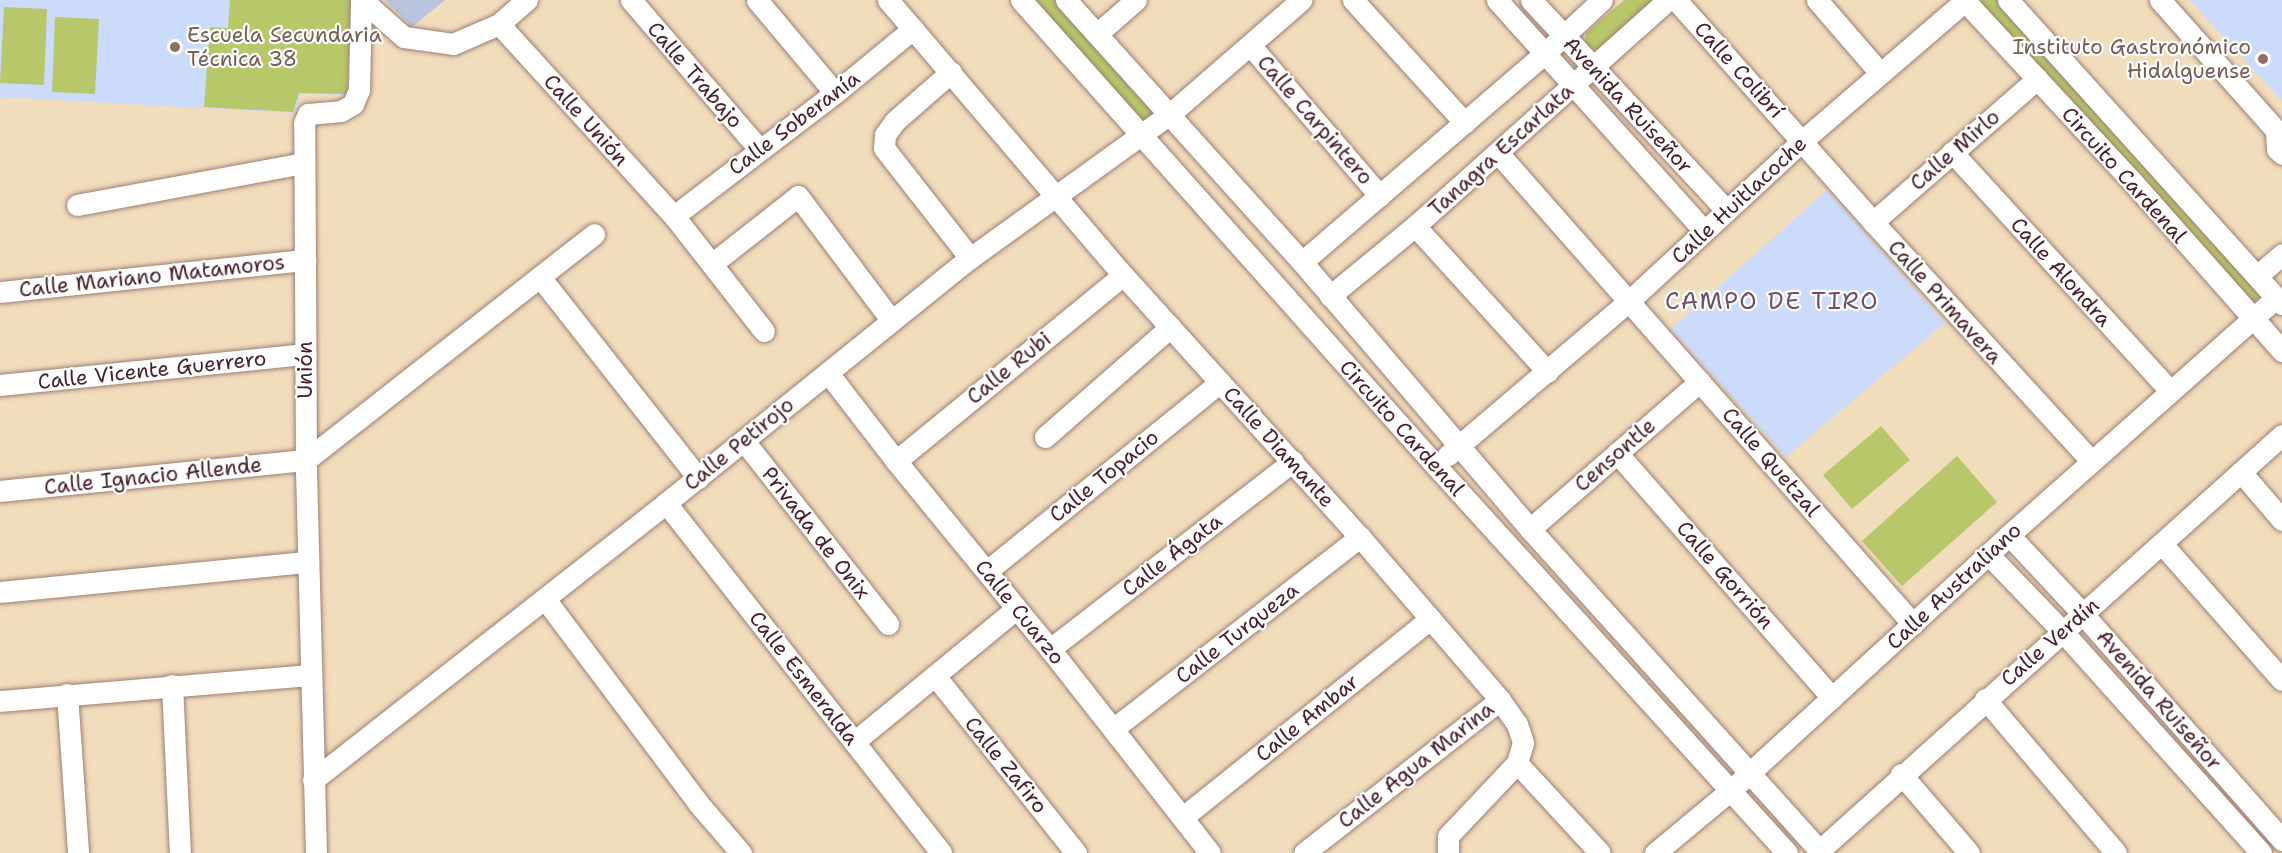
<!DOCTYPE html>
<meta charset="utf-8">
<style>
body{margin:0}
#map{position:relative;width:2282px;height:853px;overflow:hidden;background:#f1dcbc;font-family:"Shantell Sans",sans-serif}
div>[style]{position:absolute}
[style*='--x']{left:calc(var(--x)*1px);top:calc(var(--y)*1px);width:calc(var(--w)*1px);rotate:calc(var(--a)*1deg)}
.built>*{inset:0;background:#cddbfa}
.industrial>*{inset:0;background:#b9c5de}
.green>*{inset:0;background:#b7c769}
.roads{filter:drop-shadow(0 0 2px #9e7e74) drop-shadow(0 0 2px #9e7e74)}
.minor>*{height:21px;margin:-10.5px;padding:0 10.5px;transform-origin:10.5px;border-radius:10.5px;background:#fff}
.dots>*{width:16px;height:16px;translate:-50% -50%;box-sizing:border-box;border:3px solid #fff;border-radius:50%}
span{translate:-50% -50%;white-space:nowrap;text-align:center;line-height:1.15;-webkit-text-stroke:4.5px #fff;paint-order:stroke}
.education-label{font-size:21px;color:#785e54}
.left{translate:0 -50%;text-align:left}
.right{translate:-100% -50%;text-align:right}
.street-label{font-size:21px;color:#4a1f2b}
.quarter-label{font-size:24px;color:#6e5066;letter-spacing:1.5px}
</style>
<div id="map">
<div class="built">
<i style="clip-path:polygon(0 0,353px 0,348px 95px,301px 94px,294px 113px,0 97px)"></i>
<i style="clip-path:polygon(2190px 0,2282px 0,2282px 101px,2206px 18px)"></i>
<i style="clip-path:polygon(1827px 190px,1945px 323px,1786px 457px,1671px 329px)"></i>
</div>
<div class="industrial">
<i style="clip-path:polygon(385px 0,445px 0,412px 27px)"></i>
</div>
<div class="green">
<i style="clip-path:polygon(230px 0,352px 0,347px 94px,299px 93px,293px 112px,204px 107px,210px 27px,228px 28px)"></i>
<i style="clip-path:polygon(1033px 0,1055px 0,1155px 112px,1143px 123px)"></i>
<i style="clip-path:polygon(1624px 0,1658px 0,1602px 50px,1589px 48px,1585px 41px,1586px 33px)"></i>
<i style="clip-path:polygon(1982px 0,1999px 0,2260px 291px,2260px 297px,2253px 302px,2248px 301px,1979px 2px)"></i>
<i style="clip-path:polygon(4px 7px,47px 9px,44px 85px,0 83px)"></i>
<i style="clip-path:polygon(55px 17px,99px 19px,95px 94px,52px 92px)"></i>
<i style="clip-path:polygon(1881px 426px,1910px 460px,1852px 509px,1823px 475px)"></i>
<i style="clip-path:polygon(1957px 456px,1997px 502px,1902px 586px,1862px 541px)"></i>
</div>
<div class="roads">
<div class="minor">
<i style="--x:362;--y:0;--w:56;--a:41.4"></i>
<i style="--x:404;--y:37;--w:49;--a:8.1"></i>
<i style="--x:453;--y:44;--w:50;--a:-23.5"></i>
<i style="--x:499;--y:24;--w:37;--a:-41"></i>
<i style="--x:631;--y:0;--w:196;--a:49.3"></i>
<i style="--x:757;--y:0;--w:121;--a:50"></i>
<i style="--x:888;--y:0;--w:362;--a:49.5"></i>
<i style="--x:1123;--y:275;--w:353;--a:47.9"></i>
<i style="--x:1360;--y:537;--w:215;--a:49.3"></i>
<i style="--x:1500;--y:700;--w:29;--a:55"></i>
<i style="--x:1517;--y:724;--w:20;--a:72"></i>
<i style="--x:1523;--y:743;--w:21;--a:107"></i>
<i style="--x:1517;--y:763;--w:100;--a:133.4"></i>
<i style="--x:1448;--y:836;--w:17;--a:90"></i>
<i style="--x:1021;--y:0;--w:624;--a:48.31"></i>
<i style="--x:1436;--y:466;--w:522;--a:47.79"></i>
<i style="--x:1066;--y:0;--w:353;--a:48"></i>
<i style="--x:1302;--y:262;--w:351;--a:49.5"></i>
<i style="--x:1530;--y:529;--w:436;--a:48"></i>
<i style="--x:1353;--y:0;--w:166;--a:47.7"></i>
<i style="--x:1497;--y:0;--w:310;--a:48.1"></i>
<i style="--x:1531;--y:0;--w:287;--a:47.1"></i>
<i style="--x:1676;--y:0;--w:297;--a:48.4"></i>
<i style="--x:1873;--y:222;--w:323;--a:47.6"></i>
<i style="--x:1817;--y:0;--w:96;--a:49.2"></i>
<i style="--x:1964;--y:0;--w:244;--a:47.2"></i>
<i style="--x:2130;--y:179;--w:230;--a:48.5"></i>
<i style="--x:2008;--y:0;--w:409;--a:48"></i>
<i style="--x:2160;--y:0;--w:174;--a:48.3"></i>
<i style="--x:2276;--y:130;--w:19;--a:87"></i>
<i style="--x:2277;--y:149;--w:7;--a:45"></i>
<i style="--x:499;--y:24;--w:260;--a:47.7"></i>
<i style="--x:674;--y:216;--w:146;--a:52"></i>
<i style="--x:1098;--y:33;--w:50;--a:-41"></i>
<i style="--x:1250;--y:45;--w:199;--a:49.3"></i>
<i style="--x:951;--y:72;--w:74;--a:138.8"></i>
<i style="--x:895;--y:121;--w:17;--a:126"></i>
<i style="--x:885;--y:135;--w:13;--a:94"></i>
<i style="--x:884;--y:148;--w:140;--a:52"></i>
<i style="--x:1952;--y:152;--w:323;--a:47.6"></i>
<i style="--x:1498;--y:153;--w:628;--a:48.62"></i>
<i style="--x:77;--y:205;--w:231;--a:-10.5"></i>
<i style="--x:674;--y:216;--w:203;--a:-37.4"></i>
<i style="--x:835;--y:93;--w:101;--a:-39.4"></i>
<i style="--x:1873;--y:222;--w:218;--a:-41.1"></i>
<i style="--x:1415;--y:226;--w:197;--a:47.7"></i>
<i style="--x:1302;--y:262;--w:319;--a:-40.7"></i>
<i style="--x:1544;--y:54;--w:79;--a:-43"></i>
<i style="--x:713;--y:263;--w:108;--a:-38.2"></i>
<i style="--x:798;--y:196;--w:156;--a:53.1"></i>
<i style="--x:2257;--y:276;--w:33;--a:-41"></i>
<i style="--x:540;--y:277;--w:256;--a:51.8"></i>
<i style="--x:0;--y:292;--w:307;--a:-6"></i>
<i style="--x:1330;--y:296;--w:110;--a:-39.5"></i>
<i style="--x:1415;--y:226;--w:339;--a:-41.8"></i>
<i style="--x:828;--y:373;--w:111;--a:52.3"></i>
<i style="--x:896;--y:461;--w:243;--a:50.7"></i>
<i style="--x:1050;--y:649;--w:259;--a:51.9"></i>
<i style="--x:0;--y:385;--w:307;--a:-5.8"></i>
<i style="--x:1045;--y:437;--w:167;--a:-41.3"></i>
<i style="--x:744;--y:441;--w:233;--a:51.8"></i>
<i style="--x:1617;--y:453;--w:326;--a:48.7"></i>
<i style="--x:1448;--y:455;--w:236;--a:-40.4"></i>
<i style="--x:1628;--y:302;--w:237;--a:-42.8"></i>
<i style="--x:1802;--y:141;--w:216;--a:-40.7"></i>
<i style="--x:896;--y:461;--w:293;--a:-39.3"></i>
<i style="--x:2241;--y:472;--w:63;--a:49.5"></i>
<i style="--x:0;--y:491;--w:308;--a:-5.8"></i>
<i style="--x:306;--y:460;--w:366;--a:-38.1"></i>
<i style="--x:666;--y:503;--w:445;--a:51.8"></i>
<i style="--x:1530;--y:529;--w:225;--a:-41"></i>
<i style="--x:2009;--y:535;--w:107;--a:46.9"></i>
<i style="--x:2082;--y:613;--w:303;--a:48.6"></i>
<i style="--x:2162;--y:544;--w:181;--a:48.6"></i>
<i style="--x:1988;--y:554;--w:107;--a:46.1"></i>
<i style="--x:2062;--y:631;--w:298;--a:48.1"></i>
<i style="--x:987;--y:571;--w:300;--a:-39"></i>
<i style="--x:0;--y:592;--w:309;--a:-5.6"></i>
<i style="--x:545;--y:599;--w:255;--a:53.1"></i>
<i style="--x:698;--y:803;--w:66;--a:49.3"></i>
<i style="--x:1050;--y:649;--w:307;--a:-37.7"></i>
<i style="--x:936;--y:677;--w:225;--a:51.5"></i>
<i style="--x:172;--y:685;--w:168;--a:87.3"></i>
<i style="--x:67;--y:694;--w:159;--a:86"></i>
<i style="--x:1985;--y:699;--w:202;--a:49.6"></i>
<i style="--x:0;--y:701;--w:312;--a:-4.8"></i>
<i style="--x:1113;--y:729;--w:313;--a:-37.9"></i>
<i style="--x:854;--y:742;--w:210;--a:-39.4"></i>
<i style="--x:1517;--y:763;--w:122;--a:47.3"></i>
<i style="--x:1901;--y:774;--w:104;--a:49.3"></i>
<i style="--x:313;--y:780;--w:449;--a:-38.1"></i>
<i style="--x:666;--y:503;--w:390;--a:-38.9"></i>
<i style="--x:970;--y:258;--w:246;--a:-35.8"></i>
<i style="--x:1170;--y:114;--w:174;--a:-41"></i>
<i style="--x:1183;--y:817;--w:317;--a:-38.7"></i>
<i style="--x:1820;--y:850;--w:621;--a:-41.93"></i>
<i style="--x:316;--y:853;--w:393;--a:-91.5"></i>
<i style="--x:306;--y:460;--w:337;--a:-90.3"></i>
<i style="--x:304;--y:123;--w:10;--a:-66"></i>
<i style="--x:308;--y:114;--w:33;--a:-5"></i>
<i style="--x:341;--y:111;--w:14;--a:-30"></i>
<i style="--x:353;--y:104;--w:15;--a:-67"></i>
<i style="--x:359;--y:90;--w:90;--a:-88.7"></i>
<i style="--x:1304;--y:853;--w:249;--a:-38"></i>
<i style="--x:1655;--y:853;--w:99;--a:-39.7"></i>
<i style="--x:1731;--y:790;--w:377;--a:-42.5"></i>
<i style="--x:2009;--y:535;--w:357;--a:-41.6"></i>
</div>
</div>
<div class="dots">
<i style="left:175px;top:47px;background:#8d6e63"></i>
<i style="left:2263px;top:59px;background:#8d6e63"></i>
</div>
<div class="education-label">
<span class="left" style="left:187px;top:47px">Escuela Secundaria<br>Técnica 38</span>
<span class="right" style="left:2251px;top:59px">Instituto Gastronómico<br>Hidalguense</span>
</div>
<div class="street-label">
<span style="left:1739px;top:70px;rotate:48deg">Calle Colibrí</span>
<span style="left:695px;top:75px;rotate:49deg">Calle Trabajo</span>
<span style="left:1628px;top:105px;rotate:47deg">Avenida Ruiseñor</span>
<span style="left:586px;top:120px;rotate:48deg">Calle Unión</span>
<span style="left:1315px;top:120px;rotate:49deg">Calle Carpintero</span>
<span style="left:794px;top:123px;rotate:-37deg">Calle Soberanía</span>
<span style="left:1501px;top:150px;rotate:-42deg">Tanagra Escarlata</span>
<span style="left:1955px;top:150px;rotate:-41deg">Calle Mirlo</span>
<span style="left:2124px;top:175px;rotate:48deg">Circuito Cardenal</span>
<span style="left:1739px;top:200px;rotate:-43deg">Calle Huitlacoche</span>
<span style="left:2061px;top:272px;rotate:48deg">Calle Alondra</span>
<span style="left:152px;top:276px;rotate:-6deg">Calle Mariano Matamoros</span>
<span style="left:1945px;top:302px;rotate:48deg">Calle Primavera</span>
<span style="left:1009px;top:368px;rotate:-39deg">Calle Rubi</span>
<span style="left:152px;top:370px;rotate:-6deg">Calle Vicente Guerrero</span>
<span style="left:305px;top:370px;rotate:-90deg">Unión</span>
<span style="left:1402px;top:428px;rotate:48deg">Circuito Cardenal</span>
<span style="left:739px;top:444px;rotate:-39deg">Calle Petirojo</span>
<span style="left:1279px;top:447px;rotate:48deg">Calle Diamante</span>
<span style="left:1615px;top:455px;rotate:-41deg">Censontle</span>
<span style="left:1771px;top:462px;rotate:49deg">Calle Quetzal</span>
<span style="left:153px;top:476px;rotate:-6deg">Calle Ignacio Allende</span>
<span style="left:1104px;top:476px;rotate:-39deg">Calle Topacio</span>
<span style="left:816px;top:533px;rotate:52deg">Privada de Onix</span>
<span style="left:1172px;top:555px;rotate:-38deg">Calle Ágata</span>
<span style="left:1725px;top:575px;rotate:49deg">Calle Gorrión</span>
<span style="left:1954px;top:586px;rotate:-43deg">Calle Australiano</span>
<span style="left:1020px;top:612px;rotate:51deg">Calle Cuarzo</span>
<span style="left:1237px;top:633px;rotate:-38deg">Calle Turqueza</span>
<span style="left:2050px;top:642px;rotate:-41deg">Calle Verdín</span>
<span style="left:804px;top:678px;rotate:52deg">Calle Esmeralda</span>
<span style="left:2159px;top:700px;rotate:49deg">Avenida Ruiseñor</span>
<span style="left:1307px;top:718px;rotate:-39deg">Calle Ambar</span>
<span style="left:1006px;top:765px;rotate:51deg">Calle Zafiro</span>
<span style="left:1416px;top:765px;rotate:-38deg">Calle Agua Marina</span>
</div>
<div class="quarter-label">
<span style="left:1772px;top:302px">CAMPO DE TIRO</span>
</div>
</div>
